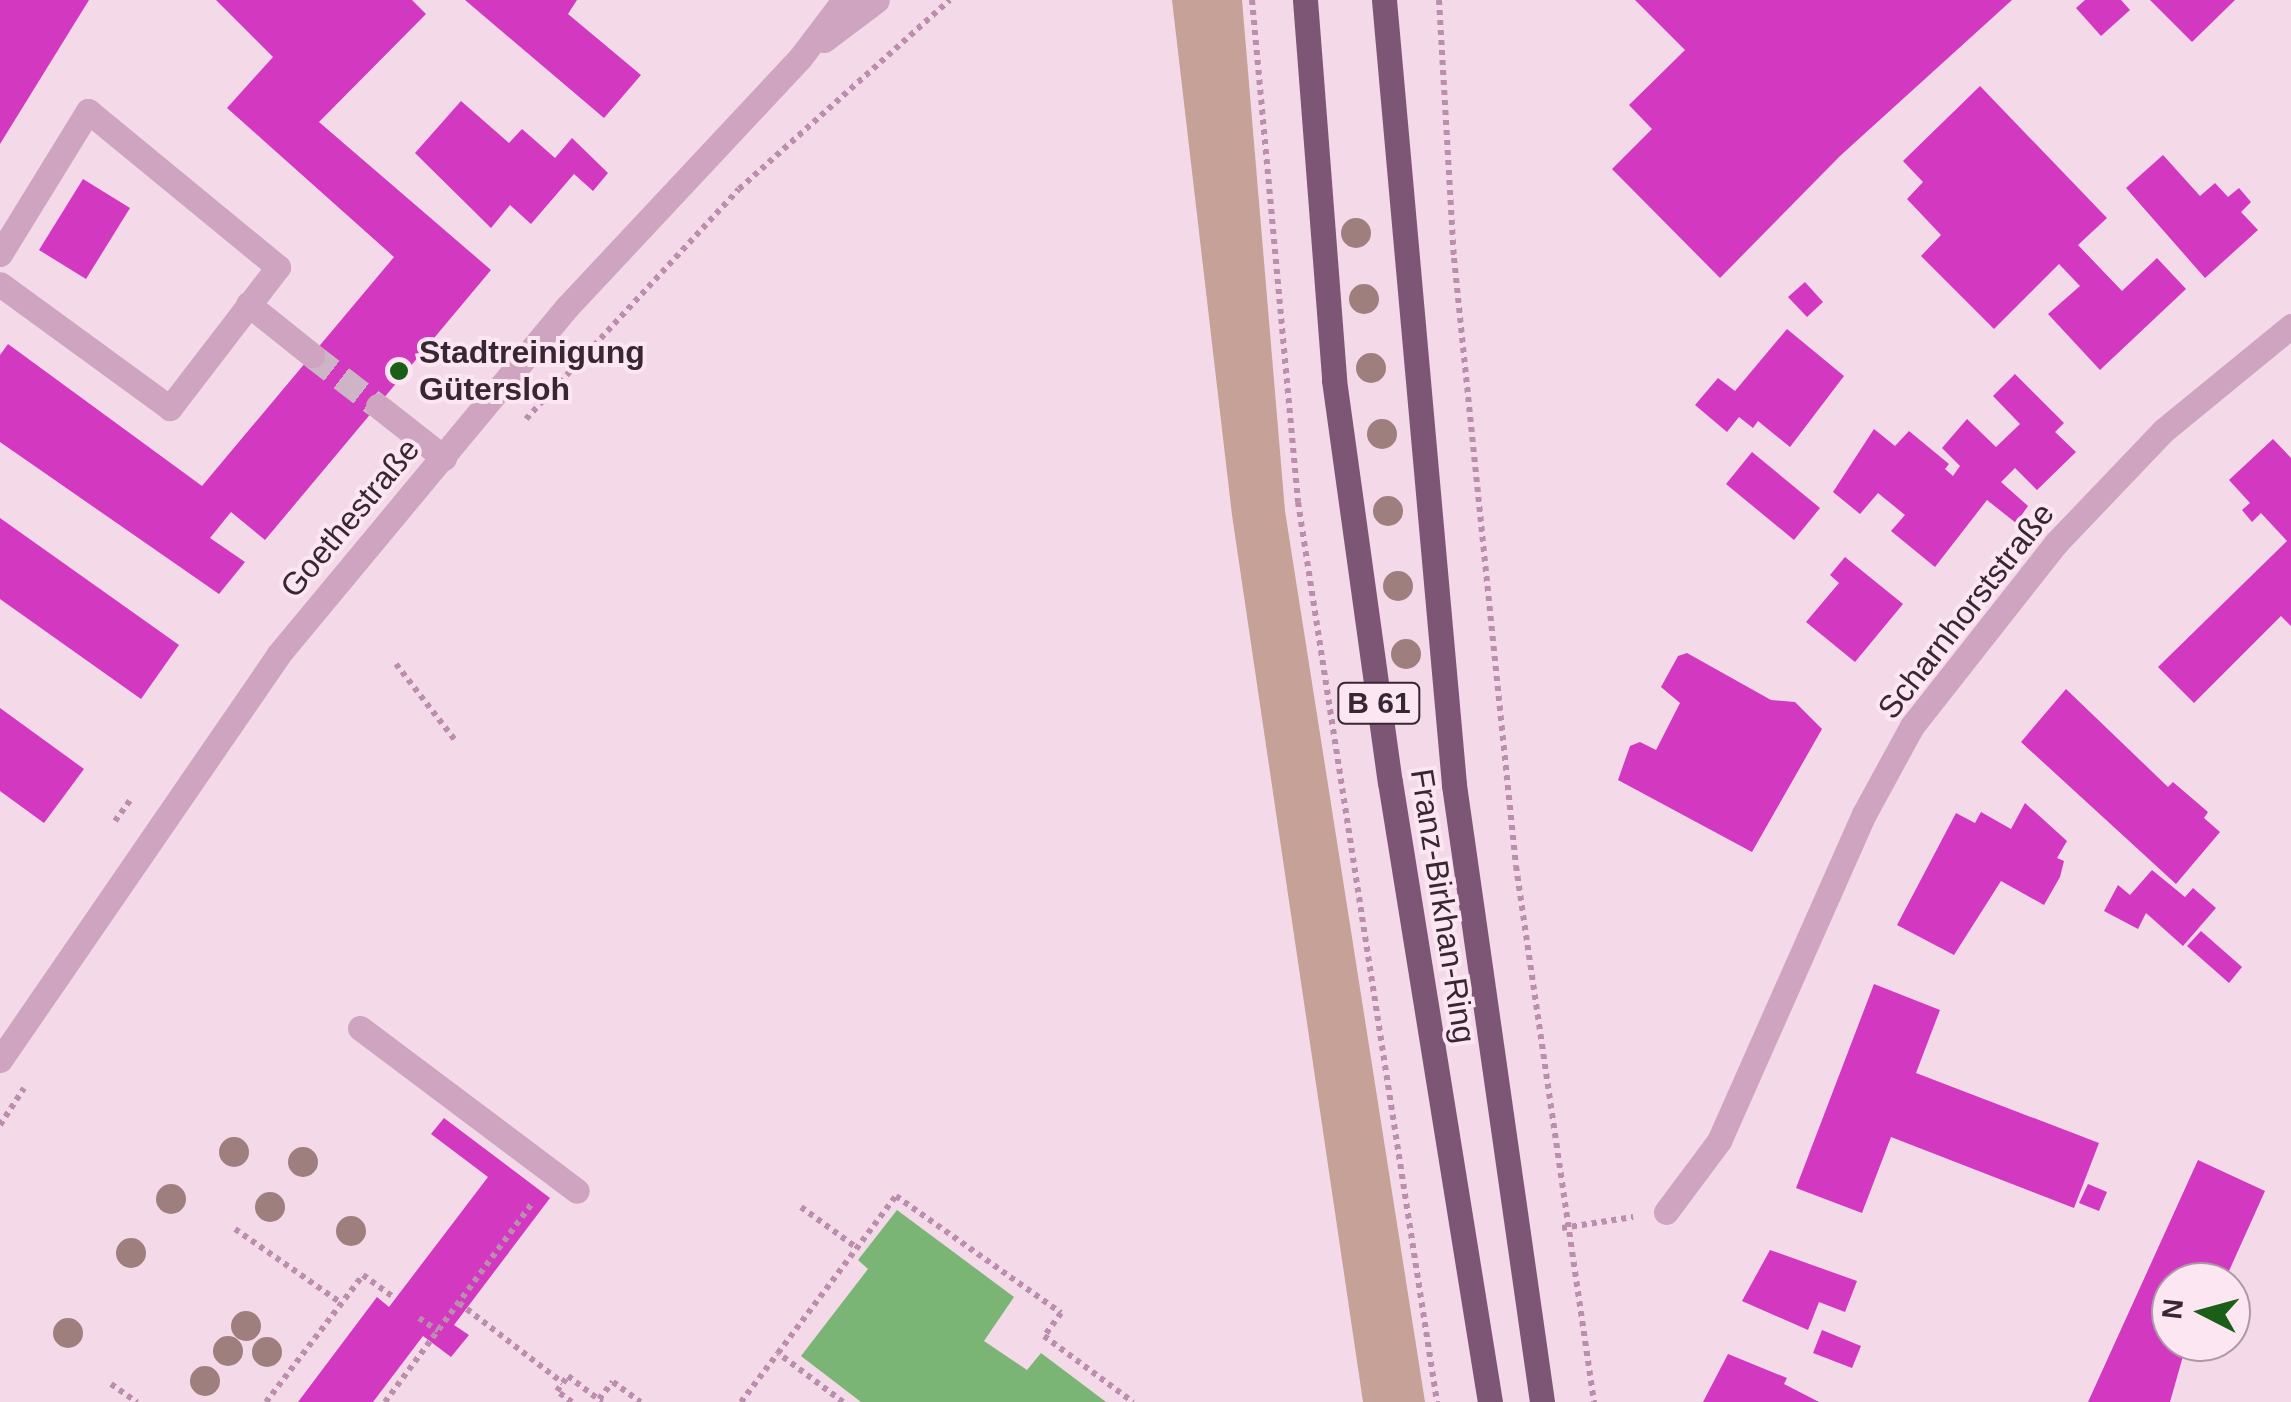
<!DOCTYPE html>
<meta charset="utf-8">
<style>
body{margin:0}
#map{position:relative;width:2291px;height:1402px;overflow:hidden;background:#f4d9e9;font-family:Arial,sans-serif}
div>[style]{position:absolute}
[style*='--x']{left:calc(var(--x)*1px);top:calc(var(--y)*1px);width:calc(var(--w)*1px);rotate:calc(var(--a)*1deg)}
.green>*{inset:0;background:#c5a198}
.water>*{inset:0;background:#7ab575}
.building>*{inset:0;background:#d338c0}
.minor-tunnel>*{height:25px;margin-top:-12.5px;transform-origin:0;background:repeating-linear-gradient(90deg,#ceb5c5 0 25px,transparent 0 37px)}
.path>*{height:6px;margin-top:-3px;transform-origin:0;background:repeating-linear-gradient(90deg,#ba8eac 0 5px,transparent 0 10px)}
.minor>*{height:25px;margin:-12.5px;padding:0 12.5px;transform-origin:12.5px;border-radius:12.5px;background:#cea4c0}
.major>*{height:25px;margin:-12.5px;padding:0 12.5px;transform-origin:12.5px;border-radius:12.5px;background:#7c5674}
.trees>*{width:30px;height:30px;margin:-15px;border-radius:50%;background:#9f7e7e}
.dots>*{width:28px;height:28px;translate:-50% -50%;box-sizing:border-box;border:5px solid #fbe6f2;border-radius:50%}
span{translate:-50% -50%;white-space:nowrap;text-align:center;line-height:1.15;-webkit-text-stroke:8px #fbe6f2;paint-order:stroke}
.shield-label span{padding:2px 8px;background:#fbe6f2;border:2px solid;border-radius:8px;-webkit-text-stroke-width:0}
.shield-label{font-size:30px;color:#382635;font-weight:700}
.poi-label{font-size:32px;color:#382635;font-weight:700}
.left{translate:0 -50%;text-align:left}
.street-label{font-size:32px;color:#382635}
.north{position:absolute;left:2151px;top:1262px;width:100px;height:100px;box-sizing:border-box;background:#fbe6f2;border:2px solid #ad99a6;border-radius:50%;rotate:276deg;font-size:28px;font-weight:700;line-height:40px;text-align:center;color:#382635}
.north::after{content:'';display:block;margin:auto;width:35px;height:45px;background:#1b5e17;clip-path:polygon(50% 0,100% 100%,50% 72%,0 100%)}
</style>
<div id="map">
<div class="green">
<i style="clip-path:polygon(1172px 0,1242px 0,1285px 511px,1425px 1402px,1363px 1402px,1232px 515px)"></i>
</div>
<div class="water">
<i style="clip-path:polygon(897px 1210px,1014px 1297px,984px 1341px,1027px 1370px,1041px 1353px,1106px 1402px,861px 1402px,801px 1356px,868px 1269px,858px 1260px)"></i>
</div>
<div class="building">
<i style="clip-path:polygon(0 0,89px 0,0 144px)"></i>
<i style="clip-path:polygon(216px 0,412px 0,426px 14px,319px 122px,491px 270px,265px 540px,231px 512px,210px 538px,245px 562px,219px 594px,0 442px,0 355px,8px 344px,202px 486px,394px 257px,227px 108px,273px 57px)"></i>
<i style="clip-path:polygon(465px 0,577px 0,568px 14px,641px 75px,604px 118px)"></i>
<i style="clip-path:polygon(1635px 0,2012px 0,1840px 156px,1720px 278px,1612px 169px,1652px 129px,1629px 105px,1685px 50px)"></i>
<i style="clip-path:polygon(2085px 0,2121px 0,2130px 10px,2101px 36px,2076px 8px)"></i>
<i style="clip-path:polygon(2150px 0,2235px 0,2192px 42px)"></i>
<i style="clip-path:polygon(1980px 86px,2107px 218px,2078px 245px,2122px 291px,2157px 258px,2186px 289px,2100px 370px,2048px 314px,2080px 286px,2059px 264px,1994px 329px,1921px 256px,1941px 235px,1907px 199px,1923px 182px,1903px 161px)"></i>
<i style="clip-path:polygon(461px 101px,509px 143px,522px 129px,555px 158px,572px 138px,608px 173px,593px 191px,574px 174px,531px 224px,510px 205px,491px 228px,415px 153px)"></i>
<i style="clip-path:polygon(2163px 155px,2200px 196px,2215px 183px,2228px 197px,2239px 188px,2251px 202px,2241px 212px,2258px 230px,2205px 278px,2126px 188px)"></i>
<i style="clip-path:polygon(83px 179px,130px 208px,86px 279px,39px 250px)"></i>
<i style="clip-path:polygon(1805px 282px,1823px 302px,1807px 317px,1788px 297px)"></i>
<i style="clip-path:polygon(1787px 329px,1844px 376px,1790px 447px,1758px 421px,1753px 428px,1739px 417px,1727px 432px,1695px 405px,1718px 378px,1735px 391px)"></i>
<i style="clip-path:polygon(2015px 374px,2064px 423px,2055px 432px,2076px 452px,2037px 490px,2015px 468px,2001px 482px,2028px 506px,2016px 523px,1987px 500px,1935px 567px,1891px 531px,1905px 515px,1878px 493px,1860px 514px,1833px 492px,1874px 429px,1895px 446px,1909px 431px,1949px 464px,1945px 469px,1953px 476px,1960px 466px,1942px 448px,1967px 419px,1996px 447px,2020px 424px,1993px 396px)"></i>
<i style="clip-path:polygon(2273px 439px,2291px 458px,2291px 626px,2281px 616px,2194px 703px,2158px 667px,2287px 541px,2261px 513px,2252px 522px,2242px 510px,2250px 503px,2229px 480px)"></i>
<i style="clip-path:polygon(1752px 452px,1820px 508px,1794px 540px,1726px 484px)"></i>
<i style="clip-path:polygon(0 518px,179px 645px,141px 699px,0 599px)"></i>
<i style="clip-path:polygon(1845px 557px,1903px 604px,1855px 662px,1806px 622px,1839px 583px,1830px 575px)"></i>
<i style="clip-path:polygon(1687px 653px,1771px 700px,1795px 702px,1822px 729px,1752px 852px,1618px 780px,1630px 746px,1640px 742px,1656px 750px,1680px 703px,1661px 687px,1678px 656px)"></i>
<i style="clip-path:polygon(2066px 689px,2168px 787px,2173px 782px,2208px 812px,2204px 818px,2220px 832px,2176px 884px,2021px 742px)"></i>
<i style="clip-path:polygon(0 708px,84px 769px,44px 823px,0 791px)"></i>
<i style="clip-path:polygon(2025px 803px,2067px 841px,2057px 858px,2064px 861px,2060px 877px,2044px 905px,2001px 881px,1954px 955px,1897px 925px,1956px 813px,1975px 823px,1981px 812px,2011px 829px)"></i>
<i style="clip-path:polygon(2152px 870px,2185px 897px,2193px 888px,2216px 908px,2183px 946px,2146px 913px,2138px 929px,2104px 911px,2118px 885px,2130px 895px)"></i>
<i style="clip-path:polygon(2201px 931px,2242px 967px,2229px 983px,2187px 946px)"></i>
<i style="clip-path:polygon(1874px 984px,1940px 1010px,1916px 1073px,2099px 1143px,2074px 1208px,1891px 1137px,1862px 1213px,1796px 1188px)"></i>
<i style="clip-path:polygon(444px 1118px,550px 1198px,454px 1325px,469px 1335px,451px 1357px,423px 1336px,373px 1402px,298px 1402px,377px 1297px,389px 1307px,488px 1177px,431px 1134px)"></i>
<i style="clip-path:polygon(2198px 1160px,2265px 1191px,2224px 1282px,2171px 1282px,2171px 1342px,2187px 1342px,2170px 1402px,2088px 1402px)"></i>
<i style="clip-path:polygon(2088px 1184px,2107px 1192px,2099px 1211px,2079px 1203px)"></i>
<i style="clip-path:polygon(1770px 1250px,1857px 1281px,1845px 1312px,1819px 1302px,1808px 1330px,1742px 1301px)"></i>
<i style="clip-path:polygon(1822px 1330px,1861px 1346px,1852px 1368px,1813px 1353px)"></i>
<i style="clip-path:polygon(1728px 1354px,1787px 1378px,1784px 1384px,1819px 1402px,1703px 1402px)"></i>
</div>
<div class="minor-tunnel">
<i style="--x:312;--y:355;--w:83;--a:37.7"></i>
</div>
<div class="path">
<i style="--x:1252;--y:0;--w:504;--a:84.76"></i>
<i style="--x:1298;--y:502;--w:911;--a:81.22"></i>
<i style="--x:1439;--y:0;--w:258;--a:86.7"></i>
<i style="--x:1454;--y:258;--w:611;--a:84.18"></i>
<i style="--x:1516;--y:866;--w:542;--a:81.72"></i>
<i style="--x:526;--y:419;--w:313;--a:-47.2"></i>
<i style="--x:739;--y:189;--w:283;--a:-41.9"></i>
<i style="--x:396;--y:664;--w:96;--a:52.2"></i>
<i style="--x:115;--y:821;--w:27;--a:-54"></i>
<i style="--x:0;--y:1125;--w:44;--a:-57"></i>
<i style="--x:801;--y:1207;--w:69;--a:36.2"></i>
<i style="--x:1562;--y:1228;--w:72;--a:-8.8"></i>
<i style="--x:235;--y:1229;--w:129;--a:34.9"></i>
<i style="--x:459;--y:1303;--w:131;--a:37.6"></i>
<i style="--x:419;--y:1318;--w:23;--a:34"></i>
<i style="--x:111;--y:1384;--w:32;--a:35"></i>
<i style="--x:599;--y:1399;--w:22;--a:-51"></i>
<i style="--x:613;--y:1382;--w:34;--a:36"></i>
<i style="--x:266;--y:1402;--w:160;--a:-52.6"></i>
<i style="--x:363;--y:1275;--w:39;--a:36"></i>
<i style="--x:385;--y:1402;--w:247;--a:-53.5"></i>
<i style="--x:572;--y:1402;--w:19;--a:-144"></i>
<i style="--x:557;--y:1391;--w:19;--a:-54"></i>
<i style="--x:568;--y:1376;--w:43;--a:37.4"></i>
<i style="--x:741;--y:1402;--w:61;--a:-52.9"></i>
<i style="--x:843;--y:1402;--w:81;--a:-143"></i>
<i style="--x:778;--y:1353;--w:196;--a:-53.1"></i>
<i style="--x:896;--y:1196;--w:202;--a:35.3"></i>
<i style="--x:1061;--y:1313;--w:29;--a:126"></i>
<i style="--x:1044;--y:1336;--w:111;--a:36.6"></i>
</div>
<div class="minor">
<i style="--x:824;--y:40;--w:66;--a:-37"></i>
<i style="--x:0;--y:254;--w:168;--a:-58.4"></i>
<i style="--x:88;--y:111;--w:246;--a:39.4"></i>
<i style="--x:278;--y:267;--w:178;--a:127.5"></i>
<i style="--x:170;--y:408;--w:210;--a:-143.9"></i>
<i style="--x:248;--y:304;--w:82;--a:38.6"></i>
<i style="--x:378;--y:406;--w:84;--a:38.2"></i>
<i style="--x:360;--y:1028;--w:271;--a:36.9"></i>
<i style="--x:0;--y:1060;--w:491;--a:-55.5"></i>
<i style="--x:278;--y:655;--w:452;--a:-50.3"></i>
<i style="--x:567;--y:307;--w:341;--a:-46.9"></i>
<i style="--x:800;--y:58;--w:73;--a:-52.8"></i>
<i style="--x:1666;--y:1212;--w:89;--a:-53.3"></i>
<i style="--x:1719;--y:1141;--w:358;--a:-66.1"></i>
<i style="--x:1864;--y:814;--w:100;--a:-61.4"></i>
<i style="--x:1912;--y:726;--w:233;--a:-51.8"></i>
<i style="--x:2056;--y:543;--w:156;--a:-46.3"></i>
<i style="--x:2164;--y:430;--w:164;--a:-39.3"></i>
</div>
<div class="major">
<i style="--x:1305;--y:0;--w:381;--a:85.6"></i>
<i style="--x:1334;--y:380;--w:406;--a:82.1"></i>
<i style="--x:1390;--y:782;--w:628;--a:80.84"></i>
<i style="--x:1384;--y:0;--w:788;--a:84.9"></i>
<i style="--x:1454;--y:785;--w:623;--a:81.88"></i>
</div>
<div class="trees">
<i style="left:1356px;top:233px"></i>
<i style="left:1364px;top:299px"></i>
<i style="left:1371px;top:368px"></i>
<i style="left:1382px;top:434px"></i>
<i style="left:1388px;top:511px"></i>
<i style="left:1398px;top:586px"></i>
<i style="left:1406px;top:654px"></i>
<i style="left:234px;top:1152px"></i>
<i style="left:303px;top:1162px"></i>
<i style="left:171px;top:1199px"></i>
<i style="left:270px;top:1207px"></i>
<i style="left:351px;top:1231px"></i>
<i style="left:131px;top:1253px"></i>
<i style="left:246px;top:1326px"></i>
<i style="left:68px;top:1333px"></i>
<i style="left:228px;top:1351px"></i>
<i style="left:267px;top:1352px"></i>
<i style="left:205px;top:1381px"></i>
</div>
<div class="dots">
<i style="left:399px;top:371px;background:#1b5e17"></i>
</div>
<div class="shield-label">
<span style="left:1379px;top:703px">B 61</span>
</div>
<div class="poi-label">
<span class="left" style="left:419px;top:371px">Stadtreinigung<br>Gütersloh</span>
</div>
<div class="street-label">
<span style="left:350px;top:518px;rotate:-50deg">Goethestraße</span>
<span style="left:1966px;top:611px;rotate:-52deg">Scharnhorststraße</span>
<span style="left:1443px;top:906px;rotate:81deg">Franz-Birkhan-Ring</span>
</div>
<div class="north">N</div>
</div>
